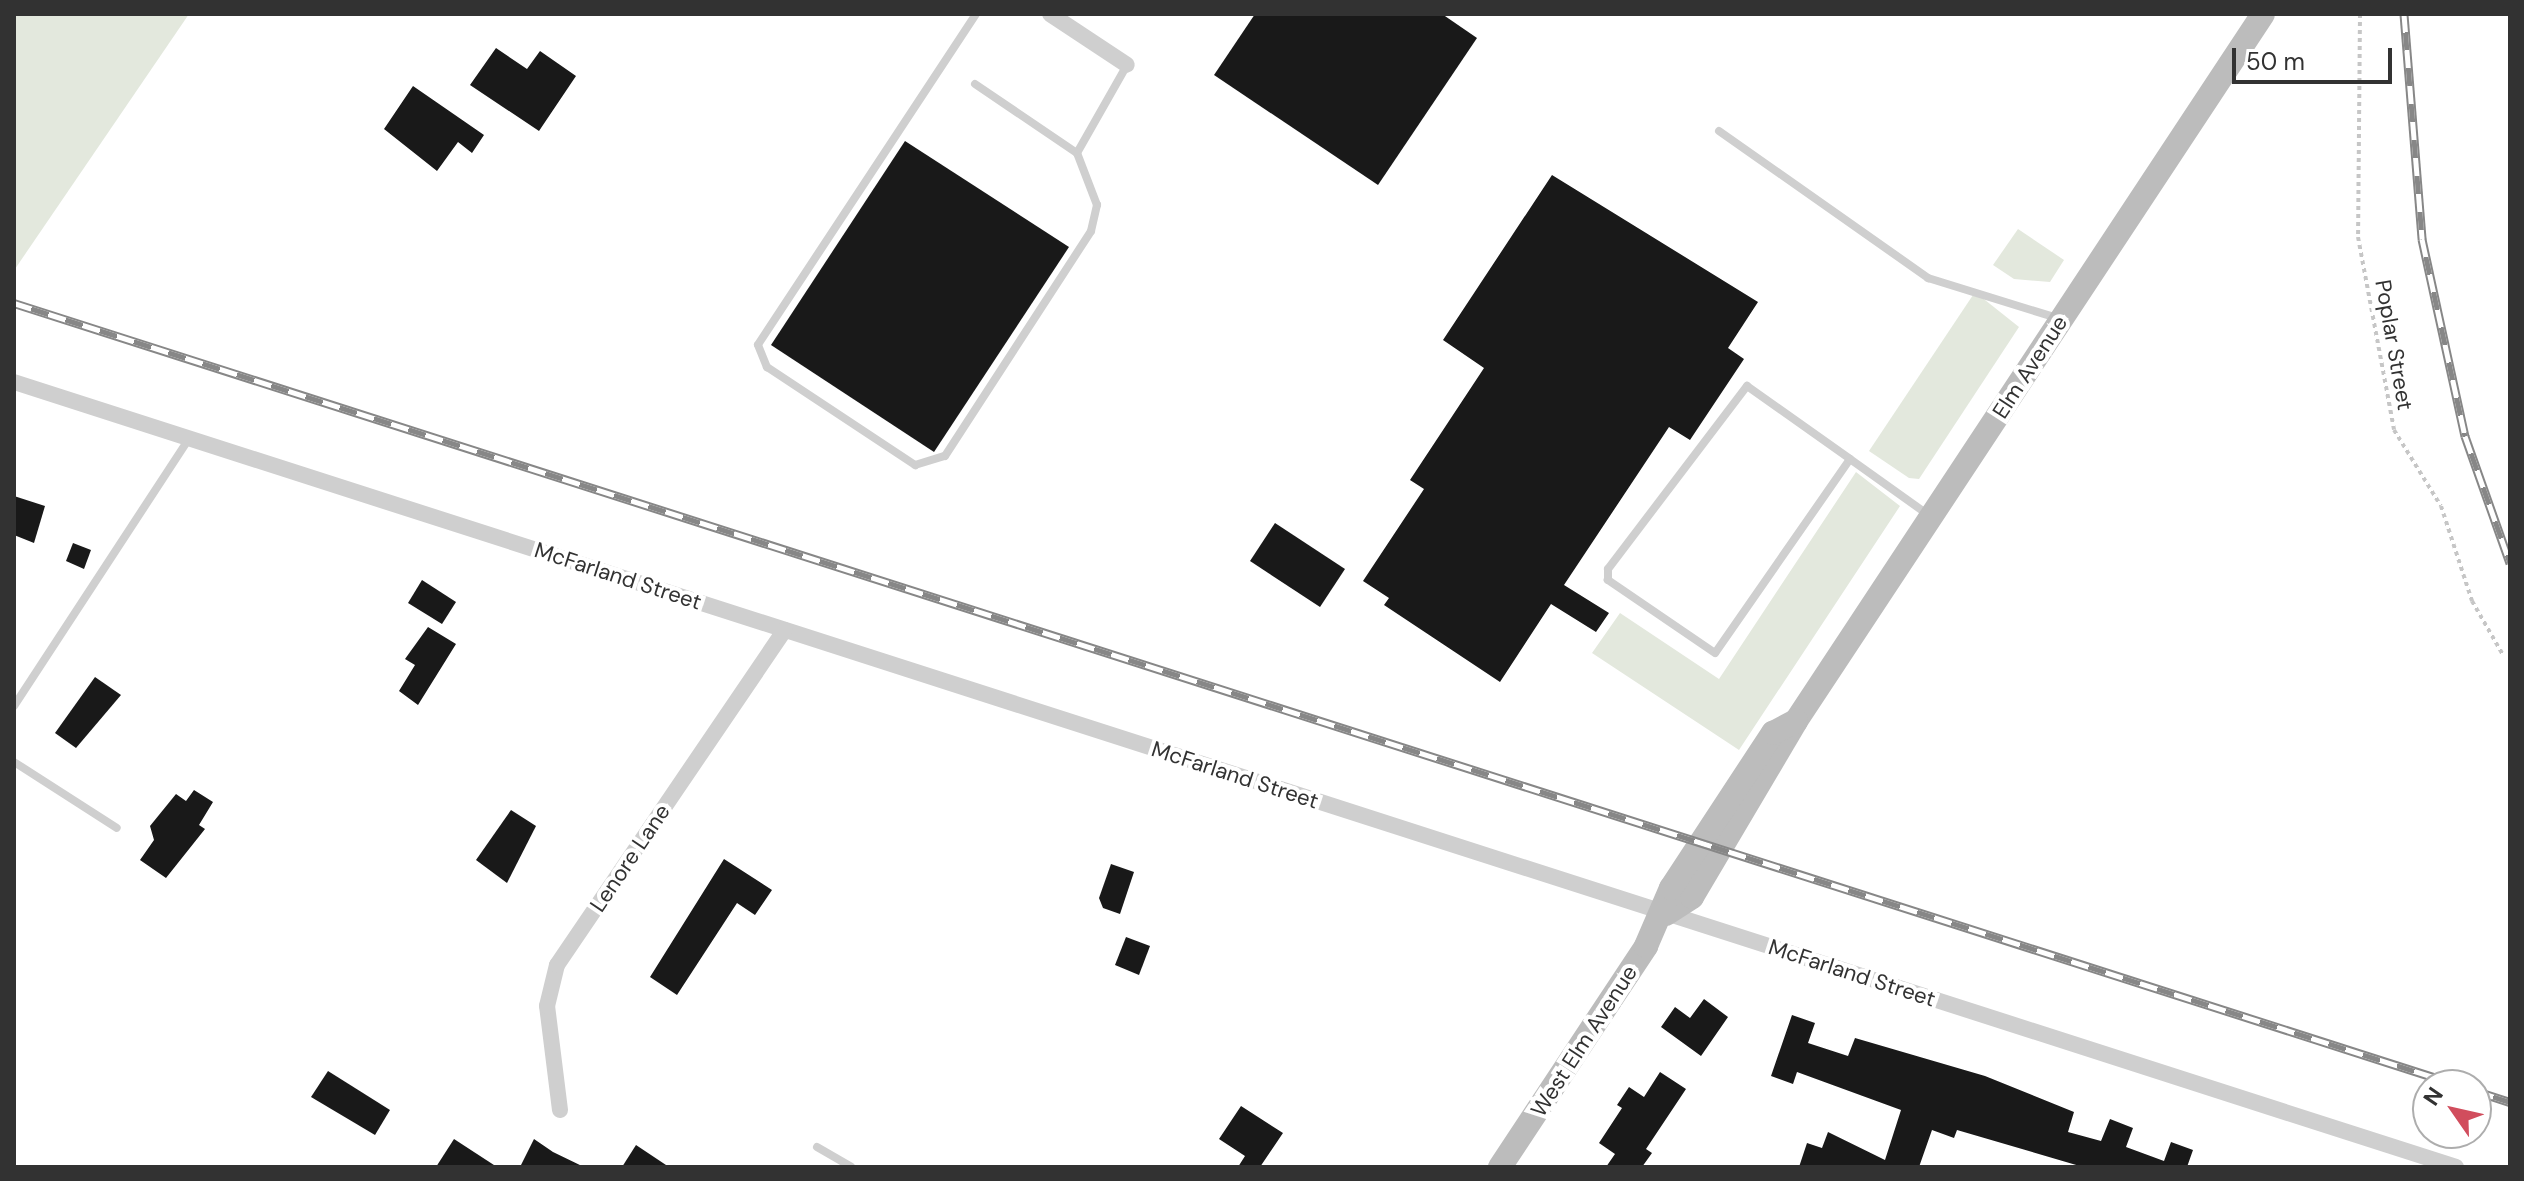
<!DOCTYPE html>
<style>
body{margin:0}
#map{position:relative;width:2524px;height:1181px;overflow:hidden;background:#fff;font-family:"DM Sans",sans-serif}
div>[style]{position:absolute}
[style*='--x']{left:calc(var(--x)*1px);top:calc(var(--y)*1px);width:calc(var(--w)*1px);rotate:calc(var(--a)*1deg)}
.green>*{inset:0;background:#e3e8dd}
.building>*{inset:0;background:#191919}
.path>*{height:4px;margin-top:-2px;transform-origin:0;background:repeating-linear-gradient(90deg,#c6c6c6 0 4px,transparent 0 8px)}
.lane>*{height:8px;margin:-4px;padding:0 4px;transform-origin:4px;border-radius:4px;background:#cfcfcf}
.street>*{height:16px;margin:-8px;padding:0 8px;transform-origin:8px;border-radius:8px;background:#cfcfcf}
.secondary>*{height:24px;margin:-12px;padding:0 12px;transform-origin:12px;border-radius:12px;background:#bcbcbc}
.rail>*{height:9px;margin-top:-4.5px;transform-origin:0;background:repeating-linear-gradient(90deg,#fff 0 18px,#878787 0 36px);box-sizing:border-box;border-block:2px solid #878787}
span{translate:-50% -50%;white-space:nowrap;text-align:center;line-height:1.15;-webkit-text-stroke:8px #fff;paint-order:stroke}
.street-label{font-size:22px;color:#323232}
.frame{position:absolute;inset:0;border:16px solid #323232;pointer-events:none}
.north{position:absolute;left:2412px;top:1069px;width:80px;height:80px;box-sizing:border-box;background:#fff;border:2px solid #adadad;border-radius:50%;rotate:304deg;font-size:22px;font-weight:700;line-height:32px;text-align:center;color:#323232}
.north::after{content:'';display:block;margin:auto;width:28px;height:36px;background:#d14d5d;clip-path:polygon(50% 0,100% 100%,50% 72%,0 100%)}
.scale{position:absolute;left:2232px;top:48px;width:160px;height:36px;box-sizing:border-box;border:4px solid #323232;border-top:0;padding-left:10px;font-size:24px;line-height:28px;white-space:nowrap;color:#323232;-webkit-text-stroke:6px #fff;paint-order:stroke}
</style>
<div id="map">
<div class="green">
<i style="clip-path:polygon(14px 14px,189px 14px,15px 269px,14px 268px)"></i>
<i style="clip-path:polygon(2018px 229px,2064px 260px,2050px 282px,2014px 279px,1993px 265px)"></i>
<i style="clip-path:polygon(1975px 292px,2019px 327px,1919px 479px,1909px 478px,1869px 451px)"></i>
<i style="clip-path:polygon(1856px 472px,1900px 506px,1739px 750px,1592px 653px,1620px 613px,1719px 679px)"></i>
</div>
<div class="building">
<i style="clip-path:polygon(1255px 14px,1442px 14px,1477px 38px,1378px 185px,1214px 75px)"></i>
<i style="clip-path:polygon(496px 48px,527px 69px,540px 51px,576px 76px,539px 131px,470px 85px)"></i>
<i style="clip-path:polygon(413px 86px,484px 135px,472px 153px,458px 142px,437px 171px,384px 129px)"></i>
<i style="clip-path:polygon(905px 141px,1069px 247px,934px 452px,771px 345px)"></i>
<i style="clip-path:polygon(1552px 175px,1758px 302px,1728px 348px,1744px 359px,1690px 440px,1669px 427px,1564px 585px,1609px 613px,1596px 632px,1551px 604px,1500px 682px,1384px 605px,1389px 598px,1363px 581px,1424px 489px,1410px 480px,1484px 368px,1443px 340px)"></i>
<i style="clip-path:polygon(14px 496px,45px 506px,34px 543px,14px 535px)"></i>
<i style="clip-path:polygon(1275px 523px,1345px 569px,1320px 607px,1250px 561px)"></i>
<i style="clip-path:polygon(73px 543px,91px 550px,84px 569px,66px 561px)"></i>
<i style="clip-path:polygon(422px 580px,456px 602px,442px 624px,408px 603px)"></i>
<i style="clip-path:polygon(428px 627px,456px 644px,418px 705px,399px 691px,415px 665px,405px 659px)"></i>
<i style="clip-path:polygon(95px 677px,121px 695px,76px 748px,55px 733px)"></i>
<i style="clip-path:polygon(194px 790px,213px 802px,199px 825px,205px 829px,166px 878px,140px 860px,154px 840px,150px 826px,176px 794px,186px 801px)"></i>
<i style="clip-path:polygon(511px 810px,536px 826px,507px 883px,476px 860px)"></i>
<i style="clip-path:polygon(724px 859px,772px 890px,755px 915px,737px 903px,677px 995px,650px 977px)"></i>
<i style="clip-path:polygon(1111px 864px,1134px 872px,1120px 914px,1103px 908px,1099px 898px)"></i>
<i style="clip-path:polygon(1126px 937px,1150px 946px,1139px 975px,1115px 965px)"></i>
<i style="clip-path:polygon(1704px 999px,1728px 1017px,1701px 1056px,1661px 1027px,1675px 1007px,1690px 1018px)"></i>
<i style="clip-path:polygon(1792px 1015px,1815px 1023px,1808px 1043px,1848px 1056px,1855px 1038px,1985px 1076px,2074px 1112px,2068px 1132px,2101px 1141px,2110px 1119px,2133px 1128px,2126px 1147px,2164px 1161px,2171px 1142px,2193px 1150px,2187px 1167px,2083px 1167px,1957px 1130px,1954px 1138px,1932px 1130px,1919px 1167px,1799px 1167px,1807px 1143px,1822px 1148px,1828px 1132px,1885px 1160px,1901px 1110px,1797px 1072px,1793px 1084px,1771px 1076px)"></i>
<i style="clip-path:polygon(328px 1071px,390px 1110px,375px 1135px,311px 1097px)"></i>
<i style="clip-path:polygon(1660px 1072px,1686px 1089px,1646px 1149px,1652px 1153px,1642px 1167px,1606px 1167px,1615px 1154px,1599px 1143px,1622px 1108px,1617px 1105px,1629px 1087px,1644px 1097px)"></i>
<i style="clip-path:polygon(1241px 1106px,1283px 1133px,1260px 1167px,1238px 1167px,1245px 1156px,1219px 1139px)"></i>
<i style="clip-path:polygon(454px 1139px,497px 1167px,436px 1167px)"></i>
<i style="clip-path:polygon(534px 1139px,553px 1152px,584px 1167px,520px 1167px)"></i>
<i style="clip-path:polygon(636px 1145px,669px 1167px,622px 1167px)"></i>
</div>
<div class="path">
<i style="--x:2360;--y:14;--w:223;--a:90.5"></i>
<i style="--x:2358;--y:237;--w:196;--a:79.4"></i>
<i style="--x:2394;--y:430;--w:89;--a:58.3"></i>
<i style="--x:2441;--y:506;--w:100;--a:71.9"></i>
<i style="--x:2472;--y:601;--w:62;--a:60.1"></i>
</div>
<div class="lane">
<i style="--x:976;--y:14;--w:396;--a:123.4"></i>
<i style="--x:758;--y:345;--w:24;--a:68"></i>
<i style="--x:767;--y:367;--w:178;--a:33.5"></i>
<i style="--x:915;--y:465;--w:31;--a:-17"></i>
<i style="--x:945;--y:456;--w:268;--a:-57"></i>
<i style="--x:1091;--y:231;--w:27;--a:-77"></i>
<i style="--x:1097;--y:205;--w:56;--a:-111"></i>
<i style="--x:1077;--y:153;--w:101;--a:-60.4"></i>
<i style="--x:975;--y:84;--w:123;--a:34.1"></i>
<i style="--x:1719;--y:131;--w:256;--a:35.1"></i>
<i style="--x:1928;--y:278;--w:135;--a:17.2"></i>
<i style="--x:1850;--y:459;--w:236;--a:124.8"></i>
<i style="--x:1715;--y:653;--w:130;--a:-145.7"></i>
<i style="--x:1608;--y:580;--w:11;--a:-90"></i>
<i style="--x:1608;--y:569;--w:230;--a:-52.8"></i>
<i style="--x:1747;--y:386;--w:126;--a:35.3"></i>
<i style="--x:1850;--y:459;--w:95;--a:35.5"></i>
<i style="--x:14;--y:706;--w:319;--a:-56.8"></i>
<i style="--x:14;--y:762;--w:122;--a:32.7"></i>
<i style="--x:817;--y:1147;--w:39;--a:30"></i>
</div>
<div class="street">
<i style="--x:1050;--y:14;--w:92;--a:33.5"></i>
<i style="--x:14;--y:382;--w:2565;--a:17.82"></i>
<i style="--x:560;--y:1110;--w:105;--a:-97.1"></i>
<i style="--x:547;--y:1006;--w:42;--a:-76.3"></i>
<i style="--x:557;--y:965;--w:405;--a:-55.8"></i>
</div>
<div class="secondary">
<i style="--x:1666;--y:914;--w:31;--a:-33"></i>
<i style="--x:1692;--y:897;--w:204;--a:-59.4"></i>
<i style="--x:1796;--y:721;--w:847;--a:-56.55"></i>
<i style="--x:1500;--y:1167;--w:265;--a:-56.5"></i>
<i style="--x:1646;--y:946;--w:63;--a:-66.7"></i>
<i style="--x:1671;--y:888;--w:186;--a:-56.7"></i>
<i style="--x:1773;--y:733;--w:26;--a:-28"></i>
</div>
<div class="rail">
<i style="--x:2404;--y:14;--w:226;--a:85.4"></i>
<i style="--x:2422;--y:239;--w:202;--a:77.7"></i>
<i style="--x:2465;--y:436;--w:135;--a:70.5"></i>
<i style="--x:14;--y:303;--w:2566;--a:17.74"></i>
<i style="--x:2476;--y:1091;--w:36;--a:18"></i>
</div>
<div class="street-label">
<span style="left:2394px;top:345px;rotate:80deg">Poplar Street</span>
<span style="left:2030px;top:367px;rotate:-57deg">Elm Avenue</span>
<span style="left:618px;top:576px;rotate:18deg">McFarland Street</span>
<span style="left:1235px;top:775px;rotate:18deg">McFarland Street</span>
<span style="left:630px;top:858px;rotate:-56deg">Lenore Lane</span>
<span style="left:1852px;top:973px;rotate:18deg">McFarland Street</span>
<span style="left:1584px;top:1041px;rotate:-57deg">West Elm Avenue</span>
</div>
<div class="frame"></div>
<div class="north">N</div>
<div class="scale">50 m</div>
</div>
